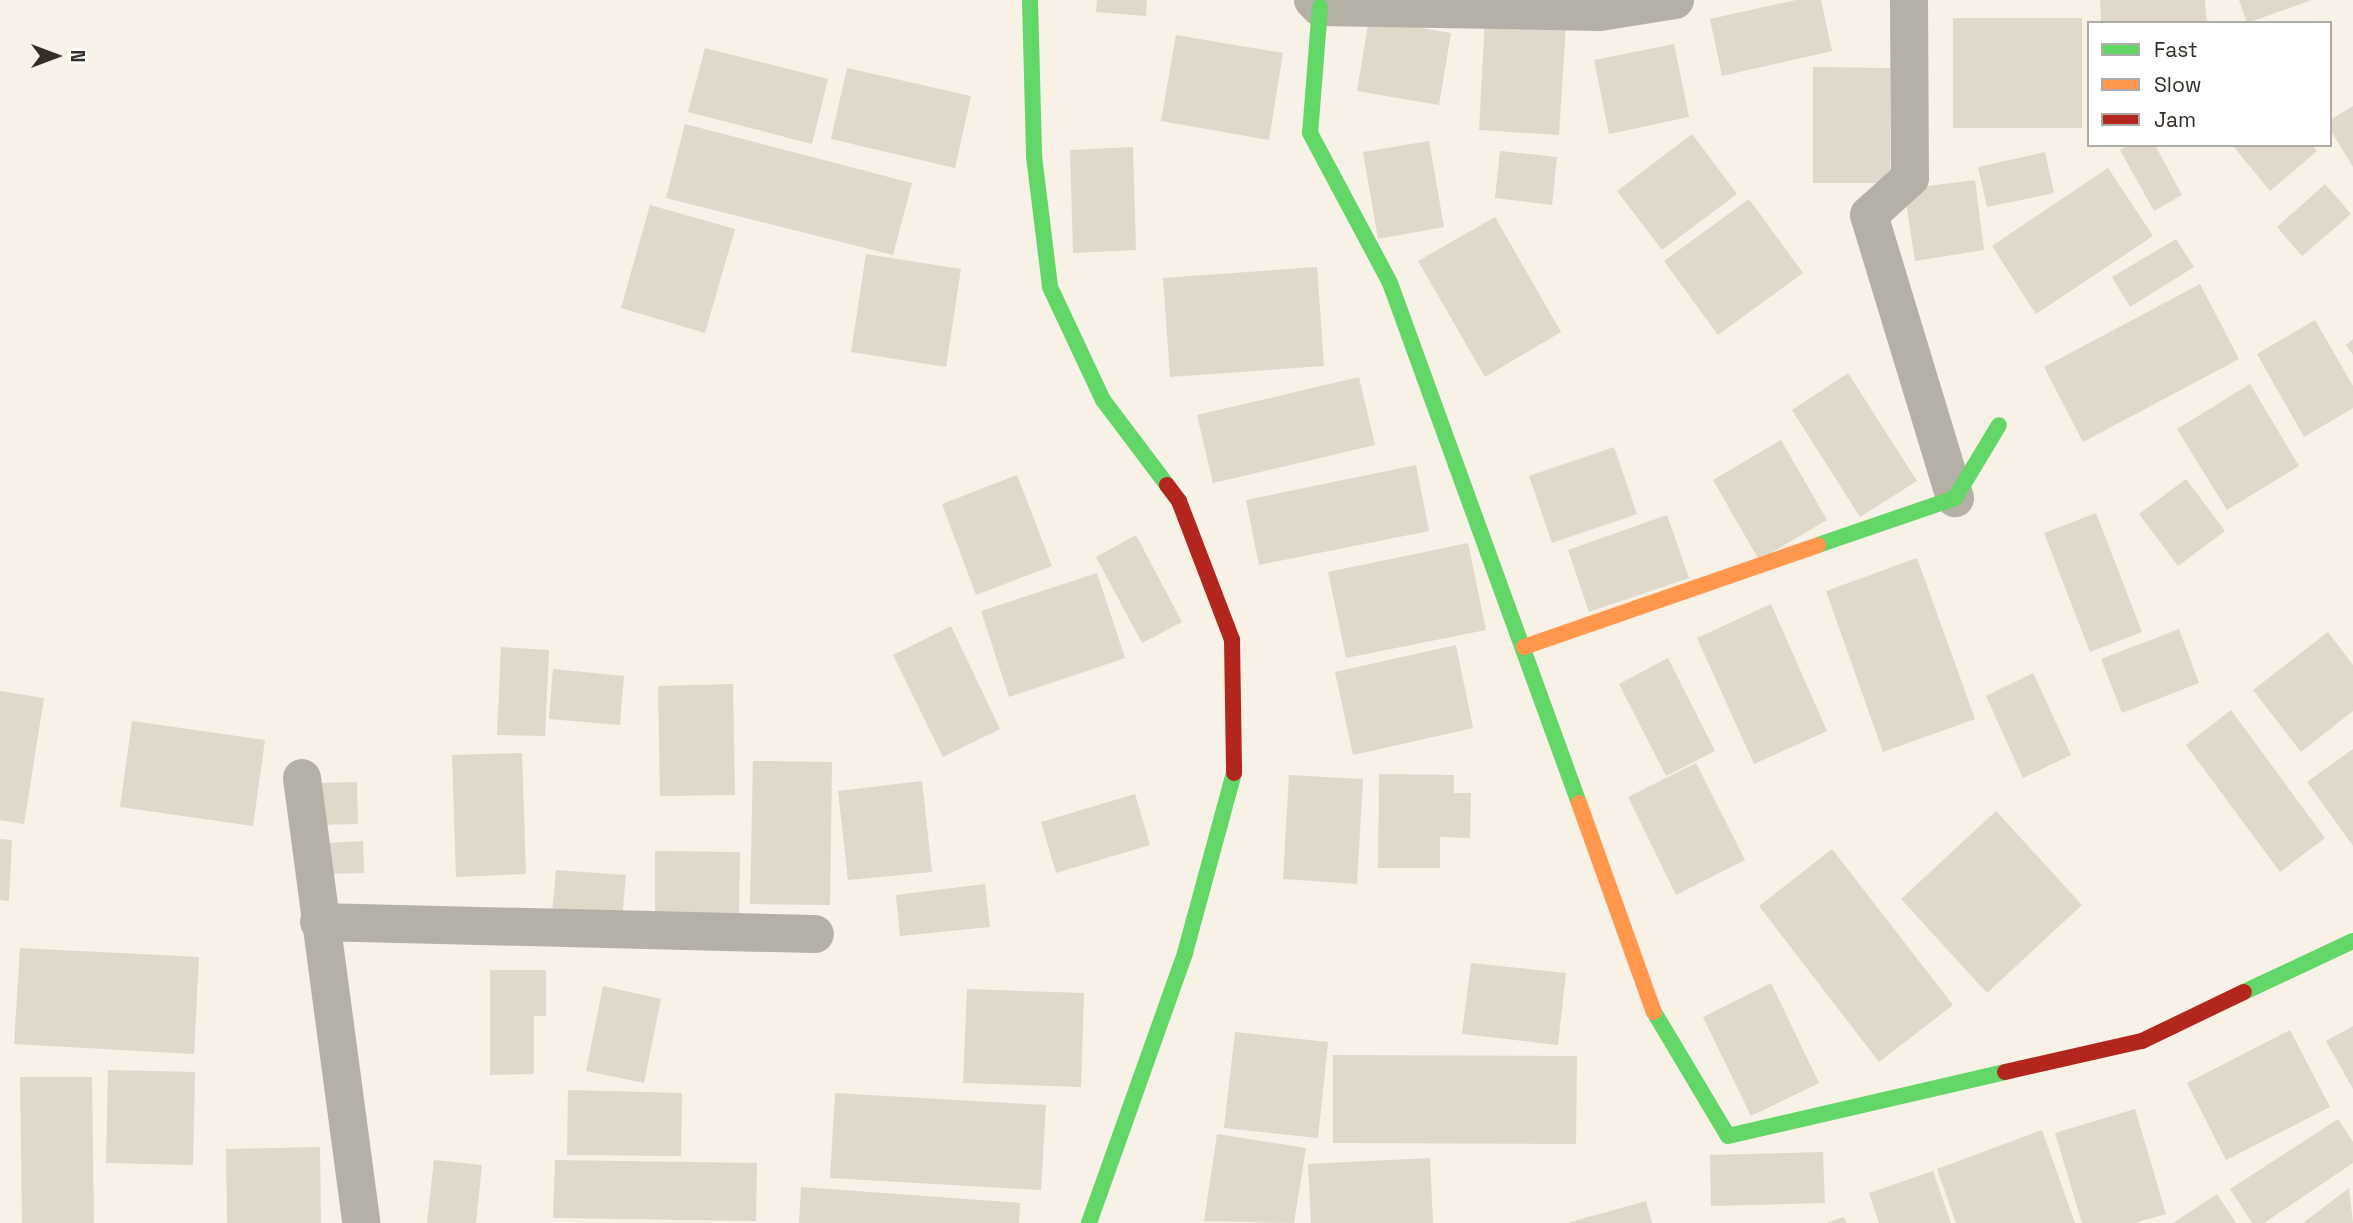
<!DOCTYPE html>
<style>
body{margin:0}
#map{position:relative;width:2353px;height:1223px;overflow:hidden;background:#f7f1e6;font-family:"Space Grotesk",sans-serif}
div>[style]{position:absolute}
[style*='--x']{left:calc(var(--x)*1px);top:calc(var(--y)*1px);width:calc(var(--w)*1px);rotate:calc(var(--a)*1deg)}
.building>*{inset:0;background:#e0d9c9}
.street>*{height:38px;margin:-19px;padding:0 19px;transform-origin:19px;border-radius:19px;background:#b5b0a6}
.fast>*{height:16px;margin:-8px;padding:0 8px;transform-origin:8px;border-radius:8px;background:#63d668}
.slow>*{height:16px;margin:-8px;padding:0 8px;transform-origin:8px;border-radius:8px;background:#ff974d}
.jam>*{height:16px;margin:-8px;padding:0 8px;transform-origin:8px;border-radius:8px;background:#b3261e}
span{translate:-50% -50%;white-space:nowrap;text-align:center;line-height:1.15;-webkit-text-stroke:5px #fff;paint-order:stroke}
.legend{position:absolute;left:2087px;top:21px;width:245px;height:126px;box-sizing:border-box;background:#fff;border:2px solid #adaba8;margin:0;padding:9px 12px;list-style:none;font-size:21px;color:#332e26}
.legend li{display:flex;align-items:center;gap:14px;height:35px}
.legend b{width:35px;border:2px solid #adaba8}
.north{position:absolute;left:21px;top:21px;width:70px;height:70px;-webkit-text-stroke:5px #fff;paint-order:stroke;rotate:90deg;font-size:19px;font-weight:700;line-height:28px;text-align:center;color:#332e26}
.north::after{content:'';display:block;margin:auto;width:24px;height:32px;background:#332e26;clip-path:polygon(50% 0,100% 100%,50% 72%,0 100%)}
</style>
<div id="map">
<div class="building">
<i style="clip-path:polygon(1097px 0,1147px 0,1146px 16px,1096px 12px)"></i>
<i style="clip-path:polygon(1796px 0,1821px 0,1832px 51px,1722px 76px,1710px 19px)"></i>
<i style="clip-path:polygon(2100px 0,2205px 0,2207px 23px,2101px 23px)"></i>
<i style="clip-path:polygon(2239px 0,2312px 0,2247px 23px)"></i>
<i style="clip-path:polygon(1953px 18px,2082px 18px,2082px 128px,1953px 128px)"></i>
<i style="clip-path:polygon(1369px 19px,1451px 33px,1439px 105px,1357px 91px)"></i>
<i style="clip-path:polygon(1485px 20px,1566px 25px,1559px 135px,1479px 130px)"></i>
<i style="clip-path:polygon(1176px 35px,1283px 53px,1269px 140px,1161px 121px)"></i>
<i style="clip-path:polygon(1674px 44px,1689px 117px,1609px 134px,1594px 60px)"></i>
<i style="clip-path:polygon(705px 48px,828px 79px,812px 144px,688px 112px)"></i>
<i style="clip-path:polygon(1813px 67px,1890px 68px,1890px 183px,1813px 183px)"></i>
<i style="clip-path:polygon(847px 68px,971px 96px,955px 168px,831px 139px)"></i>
<i style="clip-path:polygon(2353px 106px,2353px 167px,2330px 129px,2330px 120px)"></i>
<i style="clip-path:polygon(685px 124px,912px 183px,893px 255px,666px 198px)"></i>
<i style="clip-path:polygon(1692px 134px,1737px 194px,1662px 250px,1617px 191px)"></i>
<i style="clip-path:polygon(1429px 141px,1444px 227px,1378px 239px,1363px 152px)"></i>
<i style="clip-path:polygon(2127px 145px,2155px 145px,2182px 195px,2154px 211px,2120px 150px)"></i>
<i style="clip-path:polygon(2232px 145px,2312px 145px,2317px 151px,2270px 191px)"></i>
<i style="clip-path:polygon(1133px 147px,1136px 250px,1073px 253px,1070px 150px)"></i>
<i style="clip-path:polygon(1500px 151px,1557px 157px,1552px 205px,1495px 198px)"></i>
<i style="clip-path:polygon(2045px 152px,2054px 193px,1987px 207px,1978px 167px)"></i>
<i style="clip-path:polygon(2108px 168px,2153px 236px,2036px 314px,1992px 246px)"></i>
<i style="clip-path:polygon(1975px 180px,1984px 250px,1915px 261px,1904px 189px)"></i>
<i style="clip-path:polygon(2325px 184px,2351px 214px,2302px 256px,2277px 227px)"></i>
<i style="clip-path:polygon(1749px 199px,1803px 273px,1718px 335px,1664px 261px)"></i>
<i style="clip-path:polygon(650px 205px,735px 229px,705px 333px,621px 308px)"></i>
<i style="clip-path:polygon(1495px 217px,1561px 332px,1485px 377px,1418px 261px)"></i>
<i style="clip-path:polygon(2176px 239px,2194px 267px,2130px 307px,2112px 277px)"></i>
<i style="clip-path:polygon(866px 254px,961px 269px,946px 367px,851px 352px)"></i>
<i style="clip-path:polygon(1317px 267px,1324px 366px,1170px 377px,1163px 278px)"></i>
<i style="clip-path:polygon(2200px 284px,2239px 359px,2083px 442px,2044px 367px)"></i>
<i style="clip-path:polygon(2315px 320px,2353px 386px,2353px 408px,2304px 437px,2257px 354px)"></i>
<i style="clip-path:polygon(2353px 339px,2353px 355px,2346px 345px)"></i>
<i style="clip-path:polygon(1848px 373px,1917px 481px,1860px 517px,1792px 410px)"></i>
<i style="clip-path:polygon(1359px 377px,1375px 445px,1213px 483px,1197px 415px)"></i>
<i style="clip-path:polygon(2250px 384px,2299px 466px,2227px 510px,2177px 429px)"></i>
<i style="clip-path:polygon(1781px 440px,1827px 520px,1759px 560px,1713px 480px)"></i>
<i style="clip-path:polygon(1614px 447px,1637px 514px,1552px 543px,1529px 476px)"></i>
<i style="clip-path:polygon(1416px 465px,1429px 531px,1259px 565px,1246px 500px)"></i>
<i style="clip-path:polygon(1017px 475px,1052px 566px,976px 595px,942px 504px)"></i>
<i style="clip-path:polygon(2186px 479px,2225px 531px,2178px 566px,2139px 514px)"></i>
<i style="clip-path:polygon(2096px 513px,2142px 632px,2090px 652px,2044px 533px)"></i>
<i style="clip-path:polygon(1667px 515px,1689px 578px,1589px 612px,1568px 550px)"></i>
<i style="clip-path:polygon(1136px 535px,1182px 622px,1142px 643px,1096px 557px)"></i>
<i style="clip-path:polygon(1468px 543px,1486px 630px,1346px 658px,1328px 572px)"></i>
<i style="clip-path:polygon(1917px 558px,1975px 719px,1883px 752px,1826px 591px)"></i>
<i style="clip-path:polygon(1097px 573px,1125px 658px,1009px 697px,981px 611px)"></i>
<i style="clip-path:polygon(1771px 604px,1827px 731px,1754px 764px,1697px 638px)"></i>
<i style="clip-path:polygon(951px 626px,1000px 729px,943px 757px,893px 655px)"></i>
<i style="clip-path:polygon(2179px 629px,2199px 683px,2122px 713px,2101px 659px)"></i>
<i style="clip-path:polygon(2328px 632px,2353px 665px,2353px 711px,2301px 752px,2253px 690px)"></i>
<i style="clip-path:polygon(1456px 645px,1473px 728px,1353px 755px,1335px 672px)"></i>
<i style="clip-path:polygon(501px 647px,549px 650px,545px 736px,497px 735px)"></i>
<i style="clip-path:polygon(1668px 658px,1715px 751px,1666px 776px,1619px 684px)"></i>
<i style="clip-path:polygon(553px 669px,624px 676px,620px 725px,549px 719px)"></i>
<i style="clip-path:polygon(2033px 673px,2071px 755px,2023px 778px,1986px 696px)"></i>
<i style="clip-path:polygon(733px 684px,735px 795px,660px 796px,658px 686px)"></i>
<i style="clip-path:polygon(0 691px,44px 698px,24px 824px,0 820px)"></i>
<i style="clip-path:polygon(2231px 710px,2325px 838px,2280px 872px,2186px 745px)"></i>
<i style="clip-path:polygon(132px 721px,265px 740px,253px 826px,120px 807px)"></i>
<i style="clip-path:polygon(2353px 749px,2353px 846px,2307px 782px)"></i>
<i style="clip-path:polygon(522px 753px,526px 874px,456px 877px,452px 755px)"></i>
<i style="clip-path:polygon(753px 761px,832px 762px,830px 905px,750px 904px)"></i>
<i style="clip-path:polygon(1696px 763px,1745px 860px,1676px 895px,1628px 797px)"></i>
<i style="clip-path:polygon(1379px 774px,1454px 775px,1454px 793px,1471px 793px,1470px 838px,1440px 837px,1440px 868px,1378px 868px)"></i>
<i style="clip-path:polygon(1289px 775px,1363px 779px,1357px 884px,1283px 879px)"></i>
<i style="clip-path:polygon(922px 781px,932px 872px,848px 880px,838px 791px)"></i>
<i style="clip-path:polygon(357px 782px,358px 824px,313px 825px,313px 783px)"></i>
<i style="clip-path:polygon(1135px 794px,1150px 845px,1056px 873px,1041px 822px)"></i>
<i style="clip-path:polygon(1996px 811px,2082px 905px,1987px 993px,1901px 899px)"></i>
<i style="clip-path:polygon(0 839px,12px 840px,9px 901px,0 900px)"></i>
<i style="clip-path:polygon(363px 841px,364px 873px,324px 874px,324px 843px)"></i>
<i style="clip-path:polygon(1832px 849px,1953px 1005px,1879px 1062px,1759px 906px)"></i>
<i style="clip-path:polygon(655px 851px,740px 852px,739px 915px,655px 914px)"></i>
<i style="clip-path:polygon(556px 870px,626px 875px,622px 919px,552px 913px)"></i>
<i style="clip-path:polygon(985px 884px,990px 927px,900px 936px,896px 895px)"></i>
<i style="clip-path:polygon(20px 948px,199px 957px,194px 1054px,14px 1044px)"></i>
<i style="clip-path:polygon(1471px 963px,1566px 973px,1558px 1045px,1462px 1034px)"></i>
<i style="clip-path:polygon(490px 970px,546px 970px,546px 1016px,534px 1016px,534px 1074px,490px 1075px)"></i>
<i style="clip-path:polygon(1771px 983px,1819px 1083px,1751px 1116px,1703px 1017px)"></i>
<i style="clip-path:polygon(603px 986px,661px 999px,644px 1083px,586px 1071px)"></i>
<i style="clip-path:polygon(967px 989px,1084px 993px,1081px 1087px,963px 1083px)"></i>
<i style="clip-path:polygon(2353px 1026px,2353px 1089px,2326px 1041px)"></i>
<i style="clip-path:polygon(2290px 1030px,2330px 1107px,2226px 1160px,2187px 1083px)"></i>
<i style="clip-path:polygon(1235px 1032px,1328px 1042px,1318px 1138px,1224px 1128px)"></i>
<i style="clip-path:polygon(1333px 1055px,1577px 1056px,1576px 1144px,1333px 1143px)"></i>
<i style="clip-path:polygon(108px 1070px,195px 1072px,193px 1165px,106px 1163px)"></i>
<i style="clip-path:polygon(20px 1077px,92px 1077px,94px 1223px,22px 1223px)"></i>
<i style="clip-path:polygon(568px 1090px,682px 1093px,681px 1156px,567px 1155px)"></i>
<i style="clip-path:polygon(835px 1093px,1046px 1105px,1041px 1190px,830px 1178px)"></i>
<i style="clip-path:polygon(2135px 1109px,2166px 1214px,2135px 1223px,2082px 1223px,2055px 1133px)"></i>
<i style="clip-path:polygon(2338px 1119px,2353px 1142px,2353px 1163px,2264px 1223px,2252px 1223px,2230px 1189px)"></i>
<i style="clip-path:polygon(2042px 1130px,2075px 1223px,1956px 1223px,1937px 1169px)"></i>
<i style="clip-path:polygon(1217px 1134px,1306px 1148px,1294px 1223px,1204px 1221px)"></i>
<i style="clip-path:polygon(320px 1147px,321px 1223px,227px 1223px,226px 1149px)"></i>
<i style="clip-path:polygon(1823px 1152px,1825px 1203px,1711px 1206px,1710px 1155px)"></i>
<i style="clip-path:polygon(1430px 1158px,1433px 1223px,1311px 1223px,1308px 1164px)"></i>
<i style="clip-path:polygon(434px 1160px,482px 1165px,476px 1223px,427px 1223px)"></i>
<i style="clip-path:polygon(555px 1160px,757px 1163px,756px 1221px,553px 1218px)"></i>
<i style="clip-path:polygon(1933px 1171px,1951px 1223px,1879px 1223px,1869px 1193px)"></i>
<i style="clip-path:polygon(801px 1187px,1020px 1203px,1019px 1223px,799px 1223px)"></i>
<i style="clip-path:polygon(2349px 1188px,2353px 1223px,2303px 1223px)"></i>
<i style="clip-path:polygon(2217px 1194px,2236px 1223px,2173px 1223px)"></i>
<i style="clip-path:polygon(1646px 1201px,1652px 1223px,1571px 1223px,1571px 1222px)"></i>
<i style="clip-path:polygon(1844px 1217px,1846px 1223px,1828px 1223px,1828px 1222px)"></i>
</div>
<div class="street">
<i style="--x:1313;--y:0;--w:10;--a:45"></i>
<i style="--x:1320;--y:7;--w:280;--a:1"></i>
<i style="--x:1600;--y:12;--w:76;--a:-9.1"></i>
<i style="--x:1909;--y:0;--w:178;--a:89.7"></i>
<i style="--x:1910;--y:178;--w:55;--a:137.9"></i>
<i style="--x:1869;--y:215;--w:296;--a:73.1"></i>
<i style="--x:302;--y:778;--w:449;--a:82.4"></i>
<i style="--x:319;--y:922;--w:496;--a:1.4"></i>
</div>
<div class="fast">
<i style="--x:1030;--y:0;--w:156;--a:88.5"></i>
<i style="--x:1034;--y:156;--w:132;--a:83"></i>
<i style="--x:1050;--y:287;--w:125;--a:64.9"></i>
<i style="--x:1103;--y:400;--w:106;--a:53"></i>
<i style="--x:1320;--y:7;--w:126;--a:94.5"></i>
<i style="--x:1310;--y:133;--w:170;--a:61.9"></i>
<i style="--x:1390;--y:283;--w:553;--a:70.03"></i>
<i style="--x:1818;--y:545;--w:145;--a:-18.9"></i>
<i style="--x:1955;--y:498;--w:85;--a:-58.9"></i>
<i style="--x:2244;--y:992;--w:120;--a:-25.1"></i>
<i style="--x:1654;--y:1012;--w:144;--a:59.2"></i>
<i style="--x:1728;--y:1136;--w:284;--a:-13"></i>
<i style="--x:1089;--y:1223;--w:287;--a:-70.4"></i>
<i style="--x:1185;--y:953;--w:187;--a:-74.8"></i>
</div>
<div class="slow">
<i style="--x:1524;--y:647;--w:311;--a:-19.1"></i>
<i style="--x:1579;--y:803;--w:222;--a:70.3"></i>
</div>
<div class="jam">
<i style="--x:1167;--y:485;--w:20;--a:53"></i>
<i style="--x:1179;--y:501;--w:149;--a:69.1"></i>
<i style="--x:1232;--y:640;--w:133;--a:89.1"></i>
<i style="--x:2005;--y:1072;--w:140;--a:-12.8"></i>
<i style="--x:2142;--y:1041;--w:113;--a:-25.7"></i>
</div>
<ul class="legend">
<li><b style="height:9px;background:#63d668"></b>Fast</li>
<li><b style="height:9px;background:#ff974d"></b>Slow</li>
<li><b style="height:9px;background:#b3261e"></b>Jam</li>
</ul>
<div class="north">N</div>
</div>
